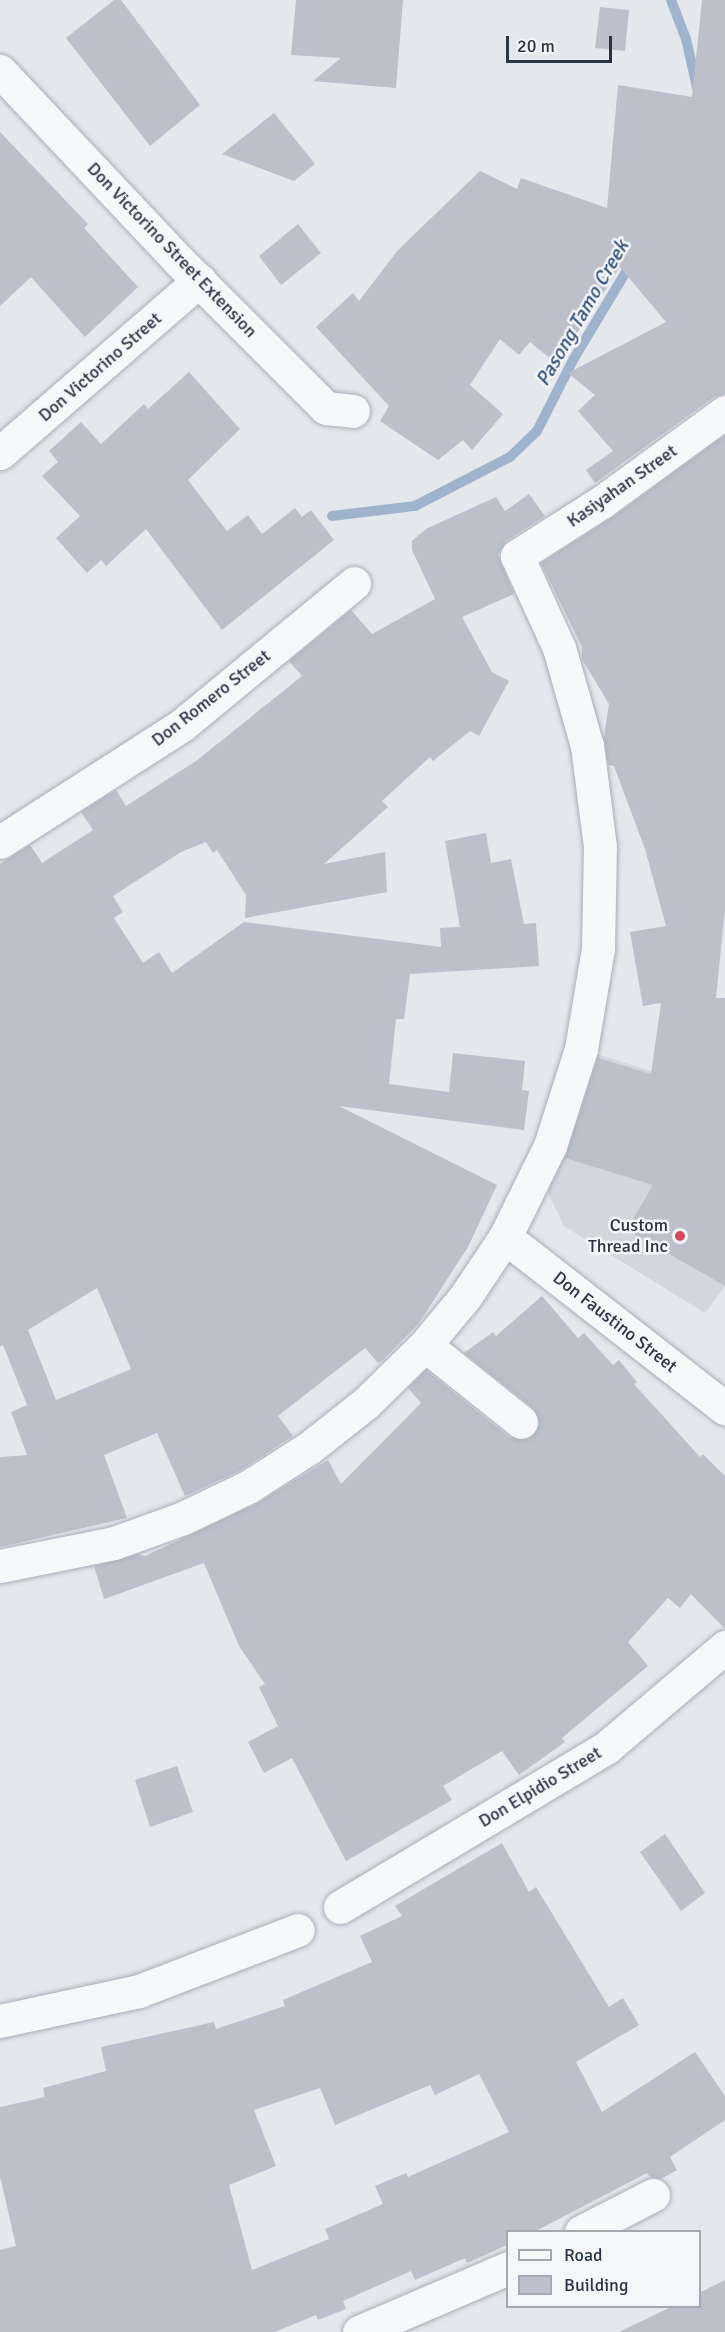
<!DOCTYPE html>
<style>
body{margin:0}
#map{position:relative;width:725px;height:2332px;overflow:hidden;background:#e4e7ec;font-family:Signika,sans-serif}
div>[style]{position:absolute}
[style*='--x']{left:calc(var(--x)*1px);top:calc(var(--y)*1px);width:calc(var(--w)*1px);rotate:calc(var(--a)*1deg)}
.built>*{inset:0;background:#d2d6de}
.stream>*{height:10px;margin:-5px;padding:0 5px;transform-origin:5px;border-radius:5px;background:#9fb4cc}
.building>*{inset:0;background:#bbc0ca}
.roads{filter:drop-shadow(0 0 2px #a9aeb7) drop-shadow(0 0 2px #a9aeb7)}
.minor>*{height:33px;margin:-16.5px;padding:0 16.5px;transform-origin:16.5px;border-radius:16.5px;background:#f7f8fa}
.dots>*{width:16px;height:16px;translate:-50% -50%;box-sizing:border-box;border:3px solid #f4f6f9;border-radius:50%}
span{translate:-50% -50%;white-space:nowrap;text-align:center;line-height:1.15;-webkit-text-stroke:5px #f4f6f9;paint-order:stroke}
.street-label{font-size:18px;color:#2b3445}
.poi-label{font-size:18px;color:#2b3445}
.right{translate:-100% -50%;text-align:right}
.water-label{font-size:20px;color:#34527a;font-style:italic}
.legend{position:absolute;left:506px;top:2230px;width:195px;height:78px;box-sizing:border-box;background:#f4f6f9;border:2px solid #a4a8b1;margin:0;padding:8px 10px;list-style:none;font-size:18px;color:#2b3445}
.legend li{display:flex;align-items:center;gap:12px;height:30px}
.legend b{width:30px;border:2px solid #a4a8b1}
.scale{position:absolute;left:506px;top:36px;width:106px;height:27px;box-sizing:border-box;border:3px solid #2b3445;border-top:0;padding-left:8px;font-size:18px;line-height:21px;white-space:nowrap;color:#2b3445;-webkit-text-stroke:4px #f4f6f9;paint-order:stroke}
</style>
<div id="map">
<div class="built">
<i style="clip-path:polygon(594px 1053px,725px 1095px,725px 1286px,705px 1313px,564px 1226px,547px 1191px)"></i>
</div>
<div class="stream">
<i style="--x:671;--y:0;--w:42;--a:69"></i>
<i style="--x:686;--y:39;--w:49;--a:77.1"></i>
<i style="--x:332;--y:516;--w:84;--a:-6.9"></i>
<i style="--x:415;--y:506;--w:107;--a:-27.3"></i>
<i style="--x:510;--y:457;--w:37;--a:-44"></i>
<i style="--x:537;--y:431;--w:80;--a:-63.1"></i>
<i style="--x:573;--y:360;--w:114;--a:-59"></i>
</div>
<div class="building">
<i style="clip-path:polygon(114px 0,121px 0,200px 105px,150px 146px,66px 38px)"></i>
<i style="clip-path:polygon(296px 0,403px 0,396px 88px,313px 81px,341px 58px,291px 55px)"></i>
<i style="clip-path:polygon(702px 0,725px 0,725px 394px,714px 397px,595px 483px,586px 470px,613px 451px,578px 411px,595px 395px,568px 373px,666px 322px,620px 267px,557px 364px,530px 342px,519px 355px,500px 339px,470px 385px,503px 414px,472px 450px,463px 440px,438px 460px,380px 421px,389px 406px,316px 327px,353px 293px,359px 301px,398px 250px,480px 171px,517px 189px,521px 178px,607px 208px,618px 85px,692px 97px)"></i>
<i style="clip-path:polygon(600px 7px,629px 10px,625px 51px,595px 48px)"></i>
<i style="clip-path:polygon(274px 113px,315px 164px,294px 181px,222px 154px)"></i>
<i style="clip-path:polygon(0 132px,88px 224px,84px 228px,138px 287px,85px 337px,31px 277px,0 306px)"></i>
<i style="clip-path:polygon(298px 224px,321px 253px,281px 285px,259px 256px)"></i>
<i style="clip-path:polygon(189px 372px,240px 429px,188px 480px,227px 531px,248px 515px,262px 534px,295px 508px,302px 517px,311px 510px,334px 540px,222px 630px,146px 529px,106px 566px,101px 560px,87px 573px,56px 538px,80px 516px,42px 476px,58px 462px,49px 451px,81px 422px,101px 444px,144px 404px,148px 409px)"></i>
<i style="clip-path:polygon(725px 435px,725px 909px,716px 998px,725px 998px,725px 1286px,627px 1230px,653px 1185px,565px 1158px,598px 1058px,651px 1074px,661px 1003px,643px 1006px,630px 932px,666px 926px,645px 849px,614px 766px,608px 765px,604px 737px,609px 704px,582px 659px,582px 647px,541px 563px,614px 516px)"></i>
<i style="clip-path:polygon(evenodd,529px 494px,545px 516px,506px 541px,498px 555px,514px 594px,462px 617px,492px 672px,509px 681px,479px 736px,470px 731px,433px 761px,430px 757px,382px 801px,388px 807px,324px 864px,385px 852px,387px 892px,245px 918px,246px 895px,217px 850px,213px 853px,206px 842px,181px 852px,113px 896px,123px 912px,114px 918px,143px 963px,159px 952px,172px 973px,244px 922px,441px 947px,440px 928px,460px 927px,445px 841px,486px 833px,491px 863px,511px 859px,524px 924px,536px 923px,539px 966px,410px 974px,404px 1019px,396px 1019px,389px 1084px,449px 1092px,453px 1053px,525px 1061px,522px 1090px,529px 1091px,524px 1130px,339px 1106px,497px 1185px,468px 1247px,419px 1323px,382px 1361px,378px 1363px,365px 1348px,278px 1416px,293px 1436px,239px 1471px,185px 1496px,157px 1433px,104px 1455px,127px 1518px,0 1547px,0 1457px,27px 1455px,11px 1412px,27px 1405px,3px 1345px,0 1347px,0 864px,30px 845px,42px 863px,93px 830px,81px 812px,116px 790px,126px 806px,196px 761px,302px 676px,289px 661px,351px 610px,372px 634px,435px 599px,412px 550px,412px 541px,426px 529px,496px 497px,505px 511px,529px 494px,97px 1288px,131px 1369px,56px 1400px,28px 1330px,97px 1288px)"></i>
<i style="clip-path:polygon(542px 1296px,578px 1338px,584px 1333px,613px 1365px,619px 1360px,637px 1382px,634px 1384px,700px 1457px,703px 1454px,725px 1476px,725px 1629px,691px 1594px,680px 1608px,668px 1598px,628px 1642px,648px 1666px,562px 1738px,565px 1742px,519px 1775px,502px 1751px,443px 1786px,452px 1800px,346px 1861px,292px 1758px,264px 1773px,248px 1742px,278px 1726px,259px 1687px,265px 1684px,239px 1646px,204px 1563px,104px 1599px,94px 1566px,139px 1554px,145px 1556px,256px 1504px,328px 1460px,341px 1484px,421px 1403px,408px 1388px,426px 1370px,509px 1437px,528px 1439px,540px 1424px,533px 1408px,464px 1353px,493px 1332px,496px 1336px)"></i>
<i style="clip-path:polygon(177px 1766px,193px 1812px,150px 1827px,135px 1780px)"></i>
<i style="clip-path:polygon(665px 1834px,705px 1893px,681px 1911px,640px 1852px)"></i>
<i style="clip-path:polygon(evenodd,502px 1843px,529px 1892px,536px 1887px,609px 2007px,623px 1998px,639px 2025px,576px 2062px,602px 2112px,695px 2052px,725px 2096px,725px 2120px,670px 2157px,677px 2170px,661px 2179px,650px 2177px,647px 2173px,534px 2232px,507px 2232px,507px 2245px,467px 2263px,465px 2258px,415px 2280px,411px 2271px,343px 2301px,346px 2309px,318px 2320px,316px 2315px,275px 2332px,0 2332px,0 2250px,16px 2246px,0 2176px,0 2107px,45px 2097px,43px 2088px,106px 2071px,101px 2047px,214px 2022px,216px 2029px,285px 2006px,283px 2000px,372px 1962px,360px 1936px,402px 1916px,395px 1906px,502px 1843px,479px 2074px,509px 2132px,408px 2177px,406px 2173px,375px 2186px,383px 2204px,325px 2229px,329px 2239px,252px 2270px,229px 2185px,276px 2166px,254px 2110px,320px 2088px,335px 2125px,430px 2085px,435px 2095px,479px 2074px)"></i>
<i style="clip-path:polygon(725px 2280px,725px 2332px,619px 2332px,671px 2307px,699px 2307px,699px 2293px)"></i>
</div>
<div class="roads">
<div class="minor">
<i style="--x:0;--y:71;--w:260;--a:46.7"></i>
<i style="--x:178;--y:260;--w:209;--a:45"></i>
<i style="--x:326;--y:408;--w:27;--a:6"></i>
<i style="--x:0;--y:453;--w:264;--a:-40.9"></i>
<i style="--x:0;--y:842;--w:216;--a:-32.7"></i>
<i style="--x:182;--y:725;--w:223;--a:-39.5"></i>
<i style="--x:505;--y:1237;--w:279;--a:37.9"></i>
<i style="--x:425;--y:1345;--w:123;--a:38.7"></i>
<i style="--x:0;--y:1566;--w:116;--a:-11.4"></i>
<i style="--x:114;--y:1543;--w:73;--a:-19.9"></i>
<i style="--x:183;--y:1518;--w:72;--a:-25.5"></i>
<i style="--x:248;--y:1487;--w:72;--a:-32.6"></i>
<i style="--x:309;--y:1448;--w:73;--a:-38.3"></i>
<i style="--x:366;--y:1403;--w:83;--a:-44.5"></i>
<i style="--x:425;--y:1345;--w:62;--a:-50.2"></i>
<i style="--x:465;--y:1297;--w:72;--a:-56.3"></i>
<i style="--x:505;--y:1237;--w:102;--a:-63.7"></i>
<i style="--x:550;--y:1146;--w:102;--a:-72.3"></i>
<i style="--x:581;--y:1049;--w:101;--a:-80.4"></i>
<i style="--x:598;--y:949;--w:102;--a:-88.9"></i>
<i style="--x:600;--y:847;--w:102;--a:-97.3"></i>
<i style="--x:587;--y:746;--w:102;--a:-105.9"></i>
<i style="--x:559;--y:648;--w:101;--a:-114.5"></i>
<i style="--x:517;--y:556;--w:102;--a:-32.6"></i>
<i style="--x:603;--y:501;--w:151;--a:-36.1"></i>
<i style="--x:340;--y:1907;--w:311;--a:-30.9"></i>
<i style="--x:607;--y:1747;--w:155;--a:-40.3"></i>
<i style="--x:0;--y:2021;--w:142;--a:-12.2"></i>
<i style="--x:139;--y:1991;--w:170;--a:-21"></i>
<i style="--x:581;--y:2232;--w:81;--a:-27.2"></i>
<i style="--x:359;--y:2332;--w:162;--a:-23.2"></i>
</div>
</div>
<div class="dots">
<i style="left:680px;top:1236px;background:#d1495b"></i>
</div>
<div class="street-label">
<span style="left:172px;top:250px;rotate:46deg">Don Victorino Street Extension</span>
<span style="left:100px;top:367px;rotate:-41deg">Don Victorino Street</span>
<span style="left:622px;top:486px;rotate:-35deg">Kasiyahan Street</span>
<span style="left:211px;top:698px;rotate:-38deg">Don Romero Street</span>
<span style="left:615px;top:1322px;rotate:38deg">Don Faustino Street</span>
<span style="left:540px;top:1787px;rotate:-31deg">Don Elpidio Street</span>
</div>
<div class="poi-label">
<span class="right" style="left:668px;top:1236px">Custom<br>Thread Inc</span>
</div>
<div class="water-label">
<span style="left:582px;top:313px;rotate:-60deg">Pasong Tamo Creek</span>
</div>
<ul class="legend">
<li><b style="height:8px;background:#f7f8fa"></b>Road</li>
<li><b style="height:16px;background:#bbc0ca"></b>Building</li>
</ul>
<div class="scale">20 m</div>
</div>
